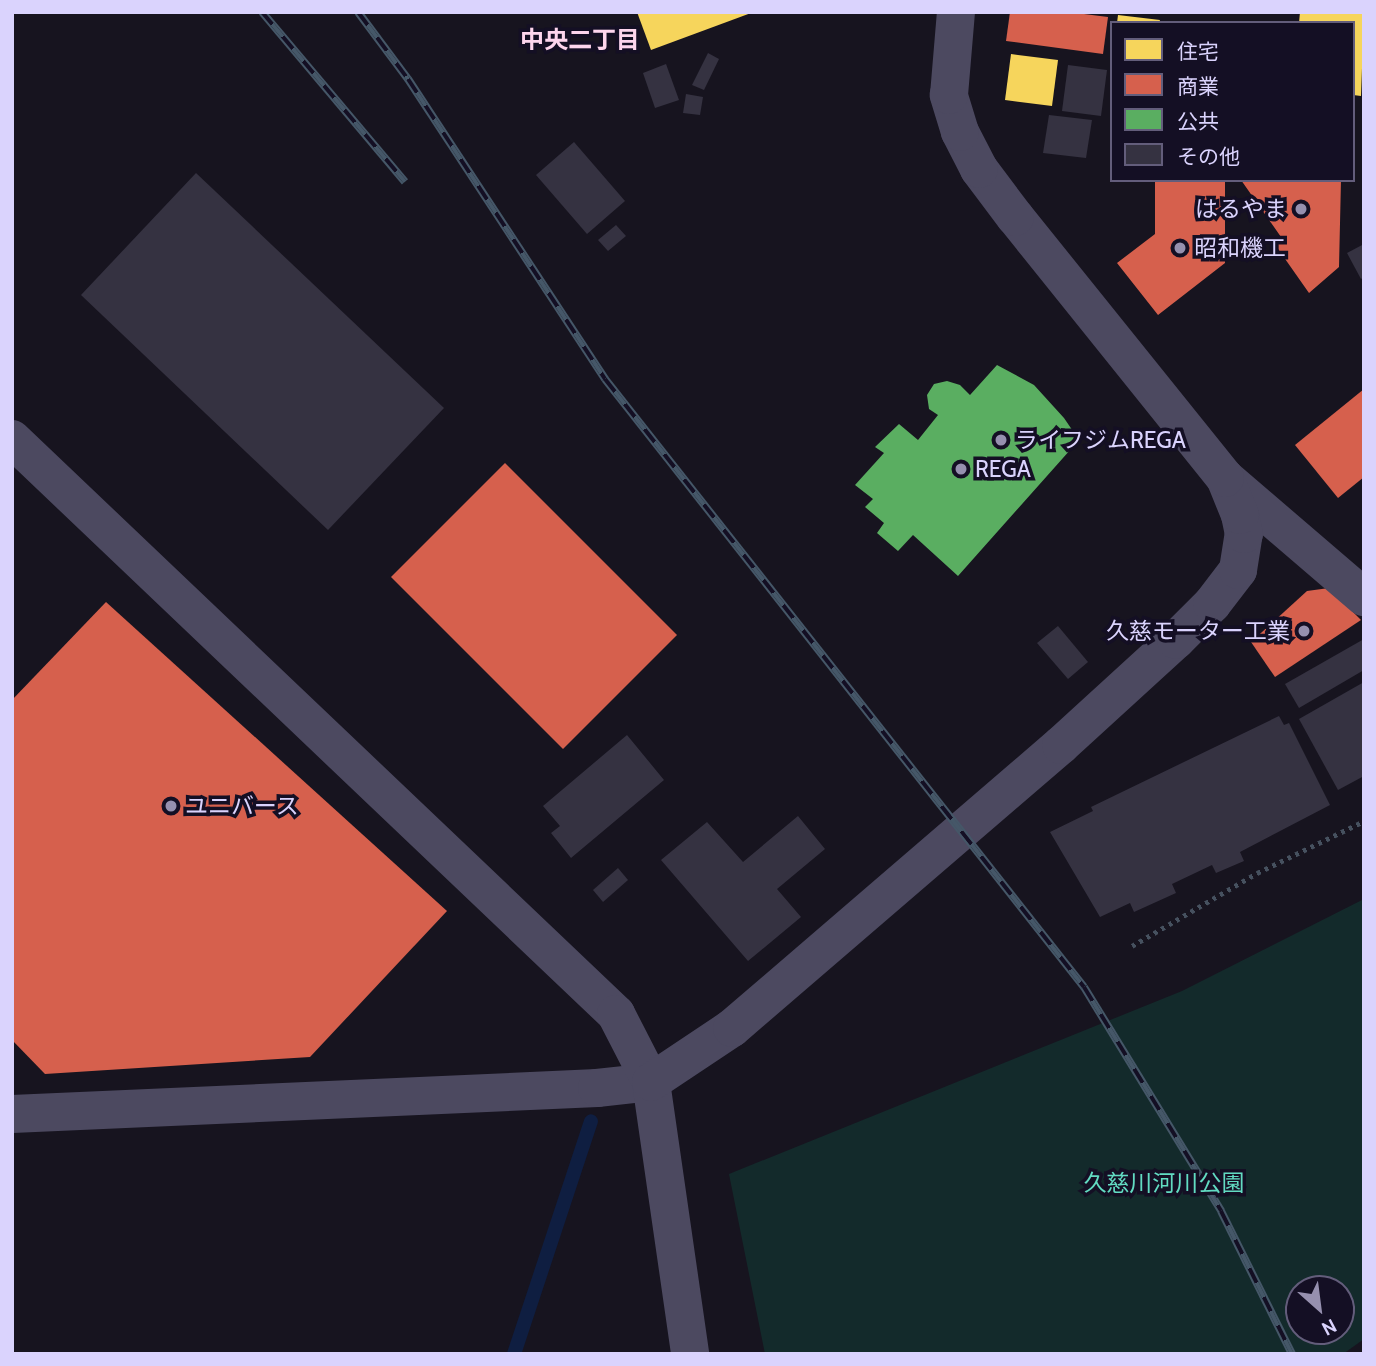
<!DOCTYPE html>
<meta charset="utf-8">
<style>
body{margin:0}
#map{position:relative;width:1376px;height:1366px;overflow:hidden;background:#17141f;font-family:Cabin,"Noto Sans JP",sans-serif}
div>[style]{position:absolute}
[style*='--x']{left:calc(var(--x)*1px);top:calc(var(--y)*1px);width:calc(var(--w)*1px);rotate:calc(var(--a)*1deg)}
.green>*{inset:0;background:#132a2b}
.homes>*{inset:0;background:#f6d55c}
.shops>*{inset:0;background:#d6604d}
.public>*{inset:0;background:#5aae61}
.stream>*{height:14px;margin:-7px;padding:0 7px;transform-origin:7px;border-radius:7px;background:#0f1e41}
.building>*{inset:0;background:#353241}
.path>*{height:4.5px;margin-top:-2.25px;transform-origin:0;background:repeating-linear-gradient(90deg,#46515f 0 3.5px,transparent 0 8.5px)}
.minor>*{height:38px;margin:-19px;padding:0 19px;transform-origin:19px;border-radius:19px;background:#4c4960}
.tertiary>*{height:38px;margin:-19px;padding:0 19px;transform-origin:19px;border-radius:19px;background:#4c4960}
.rail>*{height:8px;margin-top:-4px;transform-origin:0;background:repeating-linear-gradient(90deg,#140f24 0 16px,#455768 0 32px);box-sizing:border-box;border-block:2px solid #455768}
.dots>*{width:19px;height:19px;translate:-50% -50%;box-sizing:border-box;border:4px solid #140f24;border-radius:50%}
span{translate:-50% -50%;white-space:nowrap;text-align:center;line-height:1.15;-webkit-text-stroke:7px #140f24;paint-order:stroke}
.poi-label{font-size:23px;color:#dad3fd}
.right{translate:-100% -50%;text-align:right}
.left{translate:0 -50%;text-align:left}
.park-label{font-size:23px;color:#62dbc2}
.neighbourhood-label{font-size:24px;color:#fdd5ed;font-weight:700}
.frame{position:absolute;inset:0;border:14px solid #dad3fd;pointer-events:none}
.legend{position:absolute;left:1110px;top:21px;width:245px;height:161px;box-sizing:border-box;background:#140f24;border:2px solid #635d7b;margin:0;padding:9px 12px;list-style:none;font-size:21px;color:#dad3fd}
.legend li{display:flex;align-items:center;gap:14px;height:35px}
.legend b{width:35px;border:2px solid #635d7b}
.north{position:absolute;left:1285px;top:1275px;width:70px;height:70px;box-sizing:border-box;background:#140f24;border:2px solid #635d7b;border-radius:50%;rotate:152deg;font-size:19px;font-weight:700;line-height:28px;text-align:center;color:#dad3fd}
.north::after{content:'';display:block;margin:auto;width:24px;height:32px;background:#9690af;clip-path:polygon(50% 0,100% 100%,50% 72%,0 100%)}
</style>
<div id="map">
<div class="green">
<i style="clip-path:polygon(evenodd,1364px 899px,1364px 1339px,1343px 1354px,765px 1354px,729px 1174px,1182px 991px,1364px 899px,1299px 1289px,1341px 1289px,1341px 1331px,1299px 1331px,1299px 1289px)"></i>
</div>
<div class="homes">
<i style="clip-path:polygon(637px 12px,751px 12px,751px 13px,651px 50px)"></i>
<i style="clip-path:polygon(1300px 12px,1364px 12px,1361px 96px,1353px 95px,1353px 23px,1299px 23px)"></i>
<i style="clip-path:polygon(1118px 15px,1160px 20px,1159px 23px,1117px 23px)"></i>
<i style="clip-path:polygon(1011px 54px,1058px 60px,1052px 106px,1005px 100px)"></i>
</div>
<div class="shops">
<i style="clip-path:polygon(1010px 12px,1068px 12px,1108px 17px,1103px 54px,1006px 41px)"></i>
<i style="clip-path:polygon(1155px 180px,1225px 180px,1225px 263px,1158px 315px,1117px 263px,1155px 234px)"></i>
<i style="clip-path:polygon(1241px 180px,1341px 180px,1339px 267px,1309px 293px,1276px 246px,1281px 237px)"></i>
<i style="clip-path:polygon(1364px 389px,1364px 477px,1338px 498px,1295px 445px)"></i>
<i style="clip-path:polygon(505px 463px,677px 635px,563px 749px,391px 577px)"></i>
<i style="clip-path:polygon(1329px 588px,1361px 620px,1275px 677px,1251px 642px,1307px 591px)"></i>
<i style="clip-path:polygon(106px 602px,447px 911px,310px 1057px,45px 1074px,12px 1040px,12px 700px)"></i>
</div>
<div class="public">
<i style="clip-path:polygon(997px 365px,1034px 385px,1064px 418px,1079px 440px,958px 576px,913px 535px,898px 551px,877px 533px,884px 523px,865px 507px,873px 499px,855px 485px,884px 453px,875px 447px,899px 424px,918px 440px,938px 415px,929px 409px,927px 395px,934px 384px,947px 381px,960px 385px,970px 395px)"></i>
</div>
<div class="stream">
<i style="--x:514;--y:1354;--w:245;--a:-71.7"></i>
</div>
<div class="building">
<i style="clip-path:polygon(708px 53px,719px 59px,704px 90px,692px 85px)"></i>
<i style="clip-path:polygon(666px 64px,679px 100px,655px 108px,643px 73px)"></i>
<i style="clip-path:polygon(1068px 65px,1107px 70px,1101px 116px,1062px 111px)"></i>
<i style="clip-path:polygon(686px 94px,703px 97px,700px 115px,683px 113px)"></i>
<i style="clip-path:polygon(1049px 115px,1092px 120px,1086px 158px,1043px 153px)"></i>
<i style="clip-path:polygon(574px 142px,625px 201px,587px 234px,536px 175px)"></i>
<i style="clip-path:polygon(196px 173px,444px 408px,328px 530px,81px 295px)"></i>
<i style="clip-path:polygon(616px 225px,626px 236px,608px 251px,598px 240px)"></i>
<i style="clip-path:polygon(1364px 244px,1364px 277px,1361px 279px,1347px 253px)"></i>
<i style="clip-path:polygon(1058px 626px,1088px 662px,1068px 679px,1037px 643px)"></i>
<i style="clip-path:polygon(1364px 639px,1364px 670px,1299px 708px,1285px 684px)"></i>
<i style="clip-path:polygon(1364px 682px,1364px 776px,1338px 790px,1299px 719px)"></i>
<i style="clip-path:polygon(1279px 716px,1284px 725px,1289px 723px,1330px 805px,1240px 852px,1244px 861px,1216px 873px,1212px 865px,1172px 884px,1176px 893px,1134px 912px,1130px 903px,1100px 917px,1050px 832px,1093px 811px,1091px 807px)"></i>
<i style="clip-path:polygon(627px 735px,664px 780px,571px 858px,551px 833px,560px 826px,543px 806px)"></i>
<i style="clip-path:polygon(798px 816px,825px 849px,777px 889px,801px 917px,748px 961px,661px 860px,707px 822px,743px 862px)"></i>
<i style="clip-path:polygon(618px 868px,628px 880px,603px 902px,593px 890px)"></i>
</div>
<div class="path">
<i style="--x:1132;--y:946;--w:145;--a:-30.3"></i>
<i style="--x:1257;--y:873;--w:119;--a:-25.9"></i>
</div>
<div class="minor">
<i style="--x:1225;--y:478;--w:183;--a:40.6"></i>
<i style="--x:12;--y:1114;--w:586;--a:-2.54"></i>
<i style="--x:597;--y:1088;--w:54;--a:-6.3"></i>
</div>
<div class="tertiary">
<i style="--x:12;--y:439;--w:834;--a:43.59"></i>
<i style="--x:616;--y:1014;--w:76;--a:62.8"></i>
<i style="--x:651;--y:1082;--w:275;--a:81.8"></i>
<i style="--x:651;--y:1082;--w:97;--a:-33.7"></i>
<i style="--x:732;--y:1028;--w:434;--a:-40.7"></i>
<i style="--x:1061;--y:745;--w:156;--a:-42.4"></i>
<i style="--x:1176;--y:640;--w:51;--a:-45"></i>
<i style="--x:1212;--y:604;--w:43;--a:-52.6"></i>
<i style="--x:1238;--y:570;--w:36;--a:-81"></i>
<i style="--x:1244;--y:534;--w:19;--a:-102"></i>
<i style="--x:1240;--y:515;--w:40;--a:-112"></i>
<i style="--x:1225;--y:478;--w:335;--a:-128.8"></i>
<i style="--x:1015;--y:217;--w:60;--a:-126.9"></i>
<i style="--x:979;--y:169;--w:42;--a:-117.2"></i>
<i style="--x:960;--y:132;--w:39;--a:-107"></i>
<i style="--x:949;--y:95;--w:83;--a:-85.2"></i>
</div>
<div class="rail">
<i style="--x:262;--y:12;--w:222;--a:49.9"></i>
<i style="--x:358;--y:12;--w:84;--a:53.3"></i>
<i style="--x:408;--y:79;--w:359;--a:56.7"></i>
<i style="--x:605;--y:379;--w:774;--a:51.77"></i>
<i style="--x:1084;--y:987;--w:263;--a:58.5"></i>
<i style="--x:1221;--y:1211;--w:160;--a:63.6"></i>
</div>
<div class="dots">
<i style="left:1301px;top:209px;background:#9690af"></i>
<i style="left:1180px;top:248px;background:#9690af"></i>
<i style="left:1001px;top:440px;background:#9690af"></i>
<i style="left:961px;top:469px;background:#9690af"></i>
<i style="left:1304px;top:631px;background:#9690af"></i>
<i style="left:171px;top:806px;background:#9690af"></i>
</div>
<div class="poi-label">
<span class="right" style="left:1287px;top:209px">はるやま</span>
<span class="left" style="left:1194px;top:248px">昭和機工</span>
<span class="left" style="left:1015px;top:440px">ライフジムREGA</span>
<span class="left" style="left:975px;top:469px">REGA</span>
<span class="right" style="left:1290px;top:631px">久慈モーター工業</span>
<span class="left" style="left:185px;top:806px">ユニバース</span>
</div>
<div class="park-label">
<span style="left:1164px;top:1183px">久慈川河川公園</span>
</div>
<div class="neighbourhood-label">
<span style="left:580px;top:40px">中央二丁目</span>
</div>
<div class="frame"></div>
<ul class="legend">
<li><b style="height:19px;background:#f6d55c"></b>住宅</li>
<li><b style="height:19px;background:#d6604d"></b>商業</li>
<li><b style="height:19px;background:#5aae61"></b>公共</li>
<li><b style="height:19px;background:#353241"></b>その他</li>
</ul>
<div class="north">N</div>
</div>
